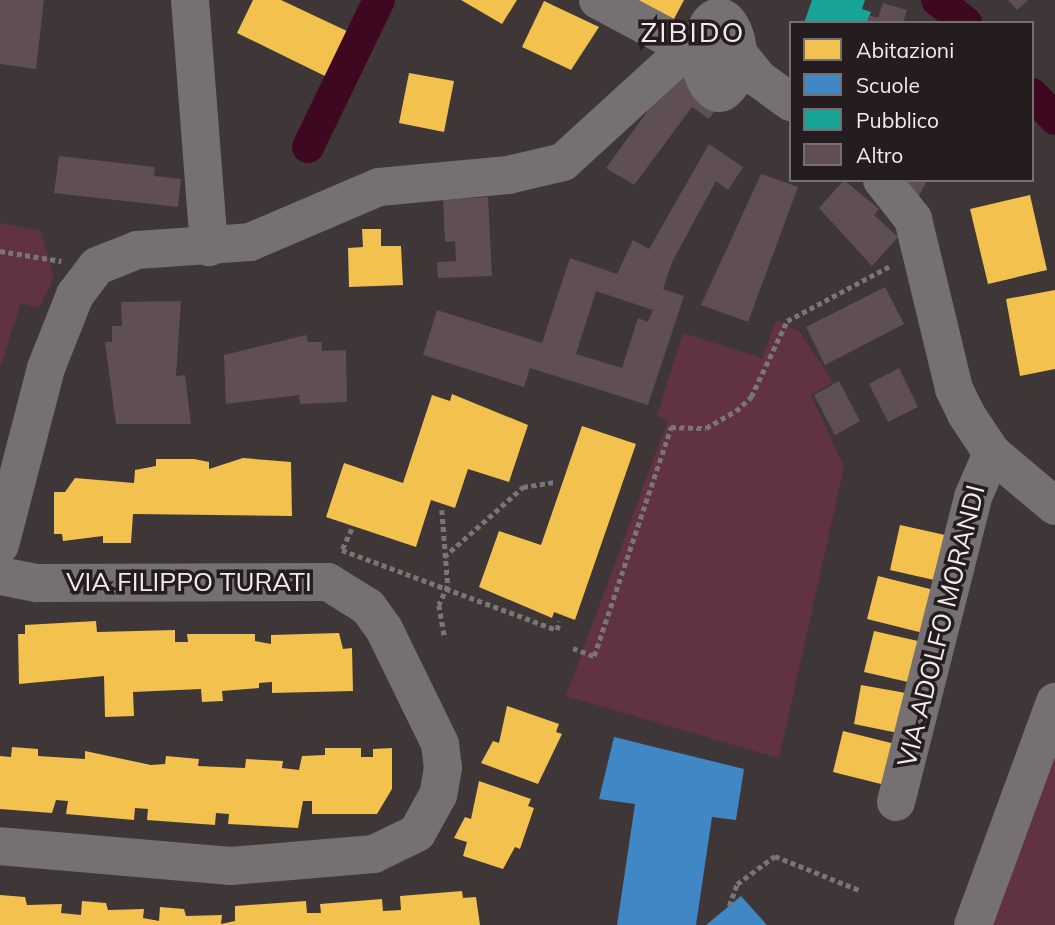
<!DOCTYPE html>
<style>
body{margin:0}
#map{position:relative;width:1055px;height:925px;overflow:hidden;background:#3f3638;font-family:Mulish,sans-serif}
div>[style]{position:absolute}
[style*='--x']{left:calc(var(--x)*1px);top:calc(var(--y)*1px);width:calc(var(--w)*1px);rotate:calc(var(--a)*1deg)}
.green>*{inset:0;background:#603243}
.homes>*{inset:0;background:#f2c14e}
.schools>*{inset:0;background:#3f88c5}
.public>*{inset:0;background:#17a398}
.canal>*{height:32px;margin:-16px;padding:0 16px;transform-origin:16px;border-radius:16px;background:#3e0821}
.building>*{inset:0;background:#5f4e54}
.path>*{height:4.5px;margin-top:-2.25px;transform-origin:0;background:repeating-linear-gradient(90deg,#7a7576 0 5px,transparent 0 8.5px)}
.minor>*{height:38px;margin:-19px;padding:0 19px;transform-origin:19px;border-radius:19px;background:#757071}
.minor>.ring{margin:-19px;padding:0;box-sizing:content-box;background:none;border:38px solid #757071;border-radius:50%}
.major>*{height:38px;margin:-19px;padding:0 19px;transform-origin:19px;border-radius:19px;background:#767072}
span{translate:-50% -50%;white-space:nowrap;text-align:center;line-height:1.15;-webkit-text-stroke:7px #241c1e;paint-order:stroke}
.street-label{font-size:26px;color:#f4e9ec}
.neighbourhood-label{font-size:28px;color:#f4e9ec;letter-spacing:2px}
.legend{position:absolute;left:789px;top:21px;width:245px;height:161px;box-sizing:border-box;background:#241c1e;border:2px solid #776e70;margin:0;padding:9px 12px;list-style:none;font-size:21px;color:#f4e9ec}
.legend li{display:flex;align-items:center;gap:14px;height:35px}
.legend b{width:35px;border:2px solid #776e70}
</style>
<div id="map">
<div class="green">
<i style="clip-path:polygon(0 223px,41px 231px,54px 278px,39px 308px,21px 303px,0 367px)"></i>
<i style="clip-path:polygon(776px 320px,799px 331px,833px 382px,811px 395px,844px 467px,779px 758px,566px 696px,668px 420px,657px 416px,683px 333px,762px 358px)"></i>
<i style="clip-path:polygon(1055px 748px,1055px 925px,990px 925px)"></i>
</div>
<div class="homes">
<i style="clip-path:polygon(253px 0,281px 0,349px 32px,327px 77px,237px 33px)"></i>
<i style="clip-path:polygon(461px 0,517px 0,502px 24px)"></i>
<i style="clip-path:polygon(638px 0,684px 0,674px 19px)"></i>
<i style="clip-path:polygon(544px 1px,599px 27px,571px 70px,522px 47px)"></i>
<i style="clip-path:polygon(409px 73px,454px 81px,444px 132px,399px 123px)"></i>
<i style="clip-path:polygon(1030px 195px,1047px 270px,988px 284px,970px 209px)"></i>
<i style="clip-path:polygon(362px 229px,381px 229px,381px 246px,401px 246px,403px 285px,349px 287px,348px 248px,363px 247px)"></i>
<i style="clip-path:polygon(1055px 290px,1055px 369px,1020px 376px,1006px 299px)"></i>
<i style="clip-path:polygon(452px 394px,528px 425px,509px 482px,468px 469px,455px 508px,431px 500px,416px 547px,326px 517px,344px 463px,403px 483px,432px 395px,450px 401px)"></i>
<i style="clip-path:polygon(582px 426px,636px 444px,575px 620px,554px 612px,552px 618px,479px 587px,499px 531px,541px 545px)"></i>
<i style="clip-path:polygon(243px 458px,291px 462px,292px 516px,133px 514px,131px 543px,103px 543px,103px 536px,63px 541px,62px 534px,54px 534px,54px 492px,65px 492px,75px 478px,134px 483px,135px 470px,156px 466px,156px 459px,194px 459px,209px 462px,209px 469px)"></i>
<i style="clip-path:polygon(900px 525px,945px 535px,934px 580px,890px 570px)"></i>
<i style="clip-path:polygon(878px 576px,934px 590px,923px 633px,867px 619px)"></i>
<i style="clip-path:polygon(96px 621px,97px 632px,175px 630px,175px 642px,188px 642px,187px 634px,255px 634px,255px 641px,271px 644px,271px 635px,339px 633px,343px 649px,352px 648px,353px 691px,272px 693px,272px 682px,259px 683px,259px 688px,222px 691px,223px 701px,202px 702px,201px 689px,133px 692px,134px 716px,105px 717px,104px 676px,19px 684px,18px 634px,25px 634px,25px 625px)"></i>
<i style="clip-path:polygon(874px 631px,918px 641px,908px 682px,864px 672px)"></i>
<i style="clip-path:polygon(861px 685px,906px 693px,898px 733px,854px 724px)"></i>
<i style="clip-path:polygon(507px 706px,559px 724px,556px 732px,562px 734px,538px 784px,481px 763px,493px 741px,499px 743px)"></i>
<i style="clip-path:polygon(843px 731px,895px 744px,885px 785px,833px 772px)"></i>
<i style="clip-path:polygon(12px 747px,38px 749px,38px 756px,85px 759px,85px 751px,151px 765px,165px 764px,166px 756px,199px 759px,198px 766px,245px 768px,246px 759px,283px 761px,282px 768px,299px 770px,302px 756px,325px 755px,325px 748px,361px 748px,361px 757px,373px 757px,373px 749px,392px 748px,392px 789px,377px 814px,312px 814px,312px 801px,303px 801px,298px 828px,228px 824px,229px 814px,216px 813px,215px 825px,147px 820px,148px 809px,135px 808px,134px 820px,66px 814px,68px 801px,56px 800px,52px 813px,0 809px,0 756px,11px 757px)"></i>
<i style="clip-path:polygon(479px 781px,531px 799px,528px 806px,534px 808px,520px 849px,515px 847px,503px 869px,463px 856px,467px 842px,454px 838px,465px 817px,471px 819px)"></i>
<i style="clip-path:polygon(462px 891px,463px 898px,476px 897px,480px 925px,0 925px,0 895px,25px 897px,27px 905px,62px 904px,61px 913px,81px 915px,82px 901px,106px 903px,108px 910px,144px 909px,143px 918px,159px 921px,160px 907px,184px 909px,186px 916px,222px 915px,221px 924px,235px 921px,235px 906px,306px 901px,307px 913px,321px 913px,320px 904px,382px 899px,383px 911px,401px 910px,400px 896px)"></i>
</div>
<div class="schools">
<i style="clip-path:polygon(614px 737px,744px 769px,736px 820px,712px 817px,696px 925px,617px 925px,635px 804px,599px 799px)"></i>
<i style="clip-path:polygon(741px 896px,767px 925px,706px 925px,729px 906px)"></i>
</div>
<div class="public">
<i style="clip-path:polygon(812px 0,865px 0,862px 9px,871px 12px,867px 23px,804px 23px)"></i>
</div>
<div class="canal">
<i style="--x:937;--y:0;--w:37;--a:38"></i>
<i style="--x:1032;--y:94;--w:34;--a:47"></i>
<i style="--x:308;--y:147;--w:163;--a:-64.2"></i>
</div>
<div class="building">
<i style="clip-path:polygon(0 0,44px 0,36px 69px,0 64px)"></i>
<i style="clip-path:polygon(1008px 0,1028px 0,1017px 10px)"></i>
<i style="clip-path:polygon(883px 3px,907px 10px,903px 23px,867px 23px,869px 15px,878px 18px)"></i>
<i style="clip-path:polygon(689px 54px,735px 83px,709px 119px,692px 107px,634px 185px,606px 168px)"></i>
<i style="clip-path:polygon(evenodd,709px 144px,743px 167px,728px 190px,716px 181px,672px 262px,663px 289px,684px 296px,648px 405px,530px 368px,524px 387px,423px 355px,437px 310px,542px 343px,570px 258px,617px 274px,633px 240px,649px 249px,709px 144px,596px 291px,653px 310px,648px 322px,638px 318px,622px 368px,576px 354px,596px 291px)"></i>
<i style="clip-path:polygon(59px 156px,155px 167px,154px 176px,181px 179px,178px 207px,54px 193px)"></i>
<i style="clip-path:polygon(761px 174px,798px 187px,748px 322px,701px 305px)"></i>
<i style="clip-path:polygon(844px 180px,879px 209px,874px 215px,898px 237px,872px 266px,819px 208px)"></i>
<i style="clip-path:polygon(900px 180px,927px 180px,919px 196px)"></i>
<i style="clip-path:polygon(488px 197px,492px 276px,438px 278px,437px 262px,456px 261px,455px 241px,445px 242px,443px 200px)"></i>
<i style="clip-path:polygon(885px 287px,904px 324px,825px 365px,806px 327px)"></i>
<i style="clip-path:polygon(181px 301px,176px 376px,185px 375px,191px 424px,116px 424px,105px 342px,112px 342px,112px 326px,122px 326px,121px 302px)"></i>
<i style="clip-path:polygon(306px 335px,308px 342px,322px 342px,322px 351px,346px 350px,347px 402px,300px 404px,299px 395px,226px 404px,224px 355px)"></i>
<i style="clip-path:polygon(899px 368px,918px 407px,888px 422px,869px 384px)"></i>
<i style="clip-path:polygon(839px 381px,860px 421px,835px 435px,814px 395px)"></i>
</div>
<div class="path">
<i style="--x:0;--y:251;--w:62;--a:9.3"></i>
<i style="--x:442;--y:510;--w:76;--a:85.5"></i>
<i style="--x:448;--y:586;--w:21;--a:115"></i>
<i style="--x:439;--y:605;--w:34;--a:80"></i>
<i style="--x:352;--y:529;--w:23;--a:115"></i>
<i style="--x:342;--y:550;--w:229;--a:20.4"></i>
<i style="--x:557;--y:630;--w:9;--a:-77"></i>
<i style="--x:444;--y:557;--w:106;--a:-41.5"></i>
<i style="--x:523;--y:487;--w:31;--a:-9"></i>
<i style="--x:573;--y:648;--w:22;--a:21"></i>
<i style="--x:594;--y:656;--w:242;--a:-71.4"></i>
<i style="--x:671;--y:427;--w:35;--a:2"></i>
<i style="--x:706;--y:428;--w:34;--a:-30"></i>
<i style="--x:736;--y:411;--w:21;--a:-43"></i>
<i style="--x:751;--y:397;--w:84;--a:-64.7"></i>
<i style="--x:787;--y:321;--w:117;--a:-28.1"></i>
<i style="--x:729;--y:906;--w:23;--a:-70"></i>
<i style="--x:737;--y:884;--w:47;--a:-36.4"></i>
<i style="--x:775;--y:856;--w:91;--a:22"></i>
</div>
<div class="minor">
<i style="--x:190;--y:0;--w:248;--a:85.6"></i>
<i style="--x:598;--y:0;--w:98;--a:28.1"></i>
<i class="ring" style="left:700px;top:17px;width:-2px;height:-2px"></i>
<i style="--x:732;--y:46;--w:43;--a:50.7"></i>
<i style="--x:759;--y:79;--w:39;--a:36"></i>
<i style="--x:882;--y:180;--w:50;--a:51.5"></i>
<i style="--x:913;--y:219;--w:175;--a:76.4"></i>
<i style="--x:954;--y:389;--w:28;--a:64"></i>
<i style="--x:966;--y:414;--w:47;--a:56.3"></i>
<i style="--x:992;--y:453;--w:82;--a:40.1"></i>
<i style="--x:0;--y:545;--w:183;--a:-75.4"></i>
<i style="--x:46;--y:368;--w:79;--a:-68.3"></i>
<i style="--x:75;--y:295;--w:36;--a:-53"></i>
<i style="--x:97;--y:266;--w:43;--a:-21.8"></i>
<i style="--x:137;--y:250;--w:113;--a:-4"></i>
<i style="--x:250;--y:242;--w:140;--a:-23.1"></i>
<i style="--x:379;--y:187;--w:130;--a:-5.3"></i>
<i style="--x:508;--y:175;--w:57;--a:-13.3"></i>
<i style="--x:563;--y:162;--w:185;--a:-42.4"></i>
<i style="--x:0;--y:576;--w:38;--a:11"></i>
<i style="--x:37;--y:583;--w:291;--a:-0.2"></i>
<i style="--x:328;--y:582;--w:47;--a:32"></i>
<i style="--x:368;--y:607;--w:27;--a:54"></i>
<i style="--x:384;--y:629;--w:128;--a:64"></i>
<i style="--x:440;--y:744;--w:24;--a:83"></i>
<i style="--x:443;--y:768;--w:27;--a:100"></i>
<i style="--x:438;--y:795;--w:43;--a:118.9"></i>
<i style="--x:417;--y:833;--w:48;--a:154"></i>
<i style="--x:374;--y:854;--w:144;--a:175.2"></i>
<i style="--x:231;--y:866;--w:232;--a:-175.1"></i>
<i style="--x:896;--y:802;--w:315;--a:-75.8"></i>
<i style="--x:973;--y:497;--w:48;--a:-66.6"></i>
</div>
<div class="major">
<i style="--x:973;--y:925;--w:238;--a:-69.8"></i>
</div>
<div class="street-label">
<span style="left:189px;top:582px">VIA FILIPPO TURATI</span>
<span style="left:941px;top:626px;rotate:-76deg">VIA ADOLFO MORANDI</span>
</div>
<div class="neighbourhood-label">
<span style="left:693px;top:32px">ZIBIDO</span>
</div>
<ul class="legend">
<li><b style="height:19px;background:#f2c14e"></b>Abitazioni</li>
<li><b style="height:19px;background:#3f88c5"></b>Scuole</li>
<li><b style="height:19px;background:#17a398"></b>Pubblico</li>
<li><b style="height:19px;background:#5f4e54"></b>Altro</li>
</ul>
</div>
